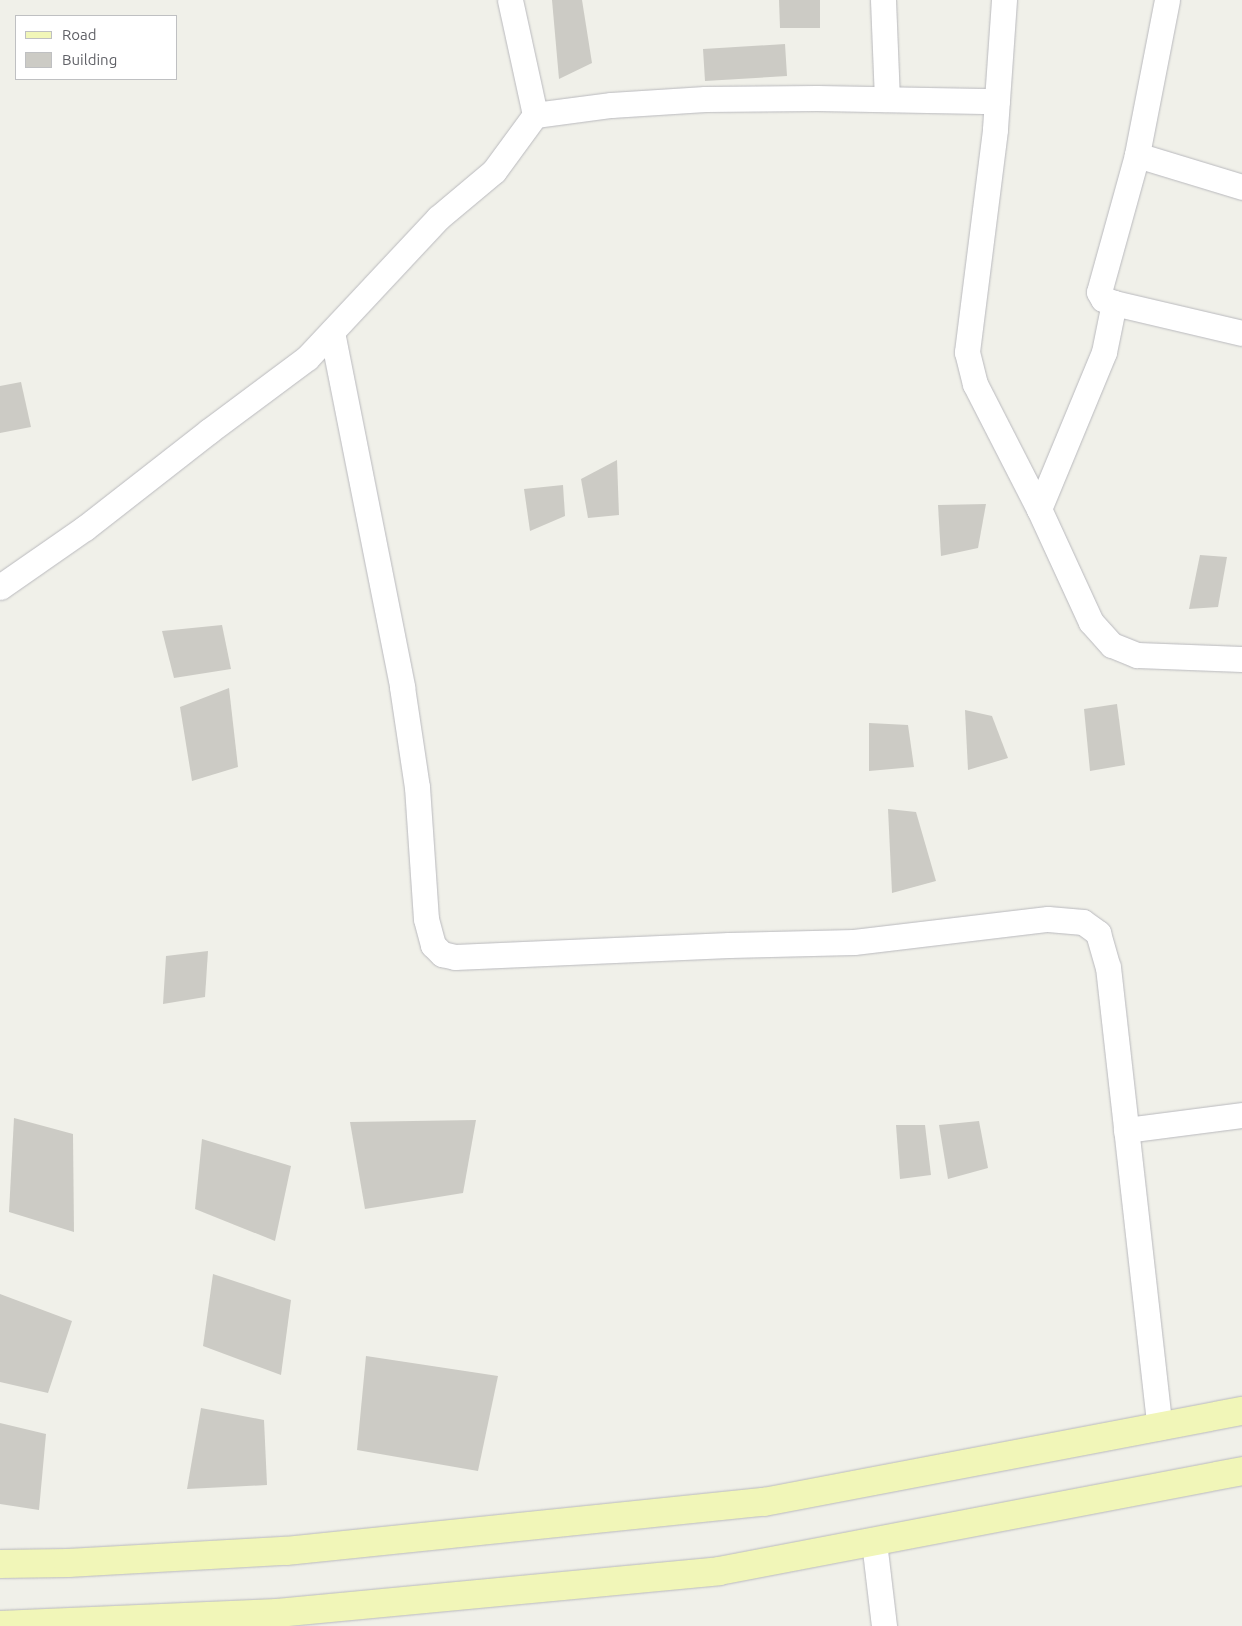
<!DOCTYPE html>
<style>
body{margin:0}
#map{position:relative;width:1242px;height:1626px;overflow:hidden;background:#f0f0e9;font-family:Ubuntu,sans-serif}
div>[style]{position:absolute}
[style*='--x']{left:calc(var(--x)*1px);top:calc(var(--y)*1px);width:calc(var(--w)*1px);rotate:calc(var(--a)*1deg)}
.building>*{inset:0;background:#cccbc5}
.roads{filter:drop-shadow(0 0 1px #b9b9bd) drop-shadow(0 0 1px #b9b9bd)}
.minor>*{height:25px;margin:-12.5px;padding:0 12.5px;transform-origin:12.5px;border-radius:12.5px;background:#fff}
.primary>*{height:28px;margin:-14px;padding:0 14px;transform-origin:14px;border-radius:14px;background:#f1f6b8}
span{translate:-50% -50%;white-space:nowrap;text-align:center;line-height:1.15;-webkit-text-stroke:4px #fff;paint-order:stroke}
.legend{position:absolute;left:15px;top:15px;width:162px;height:65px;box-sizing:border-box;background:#fff;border:1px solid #bfc0c2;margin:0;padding:6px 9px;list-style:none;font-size:15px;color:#606167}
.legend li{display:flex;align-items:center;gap:10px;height:25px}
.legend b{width:25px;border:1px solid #bfc0c2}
</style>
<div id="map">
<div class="building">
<i style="clip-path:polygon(552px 0,582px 0,592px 63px,559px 79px)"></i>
<i style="clip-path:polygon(779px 0,820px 0,820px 28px,780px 28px)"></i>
<i style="clip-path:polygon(785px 44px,787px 76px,705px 81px,703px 49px)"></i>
<i style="clip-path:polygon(21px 382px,31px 427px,0 433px,0 386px)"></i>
<i style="clip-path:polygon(617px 460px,619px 515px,588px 518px,581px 479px)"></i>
<i style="clip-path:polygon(563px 485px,565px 516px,530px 531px,524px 489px)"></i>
<i style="clip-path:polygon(986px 504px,978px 548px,941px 556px,938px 505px)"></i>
<i style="clip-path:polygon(1200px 555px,1227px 557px,1218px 607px,1189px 609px)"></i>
<i style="clip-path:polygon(222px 625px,231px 669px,174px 678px,162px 631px)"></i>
<i style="clip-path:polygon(229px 688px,238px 767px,192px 781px,180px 707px)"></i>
<i style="clip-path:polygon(1117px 704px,1125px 765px,1090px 771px,1084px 709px)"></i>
<i style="clip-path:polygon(965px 710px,992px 716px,1008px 758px,968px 770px)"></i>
<i style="clip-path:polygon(869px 723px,908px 725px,914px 767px,869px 771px)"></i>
<i style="clip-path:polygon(888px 809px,916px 812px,936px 881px,892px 893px)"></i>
<i style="clip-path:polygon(208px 951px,205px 997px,163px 1004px,166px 956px)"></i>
<i style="clip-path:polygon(14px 1118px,73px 1134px,74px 1232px,9px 1212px)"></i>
<i style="clip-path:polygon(476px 1120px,463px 1193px,365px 1209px,350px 1122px)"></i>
<i style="clip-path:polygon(979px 1121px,988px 1168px,948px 1179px,939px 1125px)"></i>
<i style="clip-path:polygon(896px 1125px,925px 1125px,931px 1175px,900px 1179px)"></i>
<i style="clip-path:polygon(202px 1139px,291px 1166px,275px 1241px,195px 1209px)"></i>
<i style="clip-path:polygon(213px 1274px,291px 1300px,281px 1375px,203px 1346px)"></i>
<i style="clip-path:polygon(0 1294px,72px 1321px,48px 1393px,0 1382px)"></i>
<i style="clip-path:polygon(366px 1356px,498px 1376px,478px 1471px,357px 1450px)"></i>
<i style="clip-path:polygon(201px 1408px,264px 1420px,267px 1485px,187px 1489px)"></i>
<i style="clip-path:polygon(0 1423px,46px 1434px,39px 1510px,0 1504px)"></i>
</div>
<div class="roads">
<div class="minor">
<i style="--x:510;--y:0;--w:118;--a:77.7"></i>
<i style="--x:883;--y:0;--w:99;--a:87.7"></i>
<i style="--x:1004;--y:0;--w:130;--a:94"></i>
<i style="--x:995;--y:130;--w:224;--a:97.2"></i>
<i style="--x:967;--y:352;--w:33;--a:76"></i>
<i style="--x:975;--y:384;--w:140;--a:62.9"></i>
<i style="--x:1039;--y:509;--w:124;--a:65.3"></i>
<i style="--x:1091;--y:622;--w:31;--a:48"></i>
<i style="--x:1112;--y:645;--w:27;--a:22"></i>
<i style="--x:1137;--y:655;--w:105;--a:2.2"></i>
<i style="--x:1167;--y:0;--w:158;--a:101"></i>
<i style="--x:1137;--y:155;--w:142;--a:105.5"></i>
<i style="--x:1099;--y:292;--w:8;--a:60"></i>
<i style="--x:1103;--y:299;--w:12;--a:20"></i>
<i style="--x:1114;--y:303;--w:131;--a:13.2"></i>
<i style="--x:1137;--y:155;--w:110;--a:16.9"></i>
<i style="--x:332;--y:332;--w:362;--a:78.8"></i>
<i style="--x:402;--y:687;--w:101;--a:81.5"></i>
<i style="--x:417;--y:787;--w:132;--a:86.1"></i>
<i style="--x:426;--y:919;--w:27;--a:75"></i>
<i style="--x:433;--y:945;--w:13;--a:45"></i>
<i style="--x:442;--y:954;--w:13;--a:13"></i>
<i style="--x:455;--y:957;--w:274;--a:-2.5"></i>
<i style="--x:729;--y:945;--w:125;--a:-1.4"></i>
<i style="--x:854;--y:942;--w:195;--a:-6.8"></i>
<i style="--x:1048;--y:919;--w:35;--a:5"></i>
<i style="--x:1083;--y:922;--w:19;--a:36"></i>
<i style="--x:1098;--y:933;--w:35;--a:74"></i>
<i style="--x:1108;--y:967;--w:463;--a:83.6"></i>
<i style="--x:1039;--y:509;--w:170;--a:-67.5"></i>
<i style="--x:1104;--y:352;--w:50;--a:-78.5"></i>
<i style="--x:0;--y:587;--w:103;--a:-34.8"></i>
<i style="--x:85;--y:528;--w:157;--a:-38"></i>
<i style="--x:209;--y:431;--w:122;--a:-36.7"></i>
<i style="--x:307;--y:358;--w:192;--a:-46.9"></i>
<i style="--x:438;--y:218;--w:73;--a:-40"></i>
<i style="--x:494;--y:171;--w:69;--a:-53.8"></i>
<i style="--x:535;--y:115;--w:77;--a:-7.5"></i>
<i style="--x:611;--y:105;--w:94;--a:-3.7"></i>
<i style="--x:705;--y:99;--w:112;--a:-0.5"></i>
<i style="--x:817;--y:98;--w:180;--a:1"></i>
<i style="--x:1126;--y:1130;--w:117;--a:-7.4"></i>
<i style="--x:874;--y:1542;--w:85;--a:83.2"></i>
</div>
<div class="primary">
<i style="--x:0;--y:1564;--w:68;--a:-0.8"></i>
<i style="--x:68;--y:1563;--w:218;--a:-3.2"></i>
<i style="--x:286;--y:1551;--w:481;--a:-5.9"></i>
<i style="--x:764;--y:1502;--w:487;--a:-10.8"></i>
<i style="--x:0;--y:1625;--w:277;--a:-2.5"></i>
<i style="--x:277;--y:1613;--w:444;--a:-5.4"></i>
<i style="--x:719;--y:1571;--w:532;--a:-10.82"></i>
</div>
</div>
<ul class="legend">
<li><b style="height:6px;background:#f1f6b8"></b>Road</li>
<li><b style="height:14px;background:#cccbc5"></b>Building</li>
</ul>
</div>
